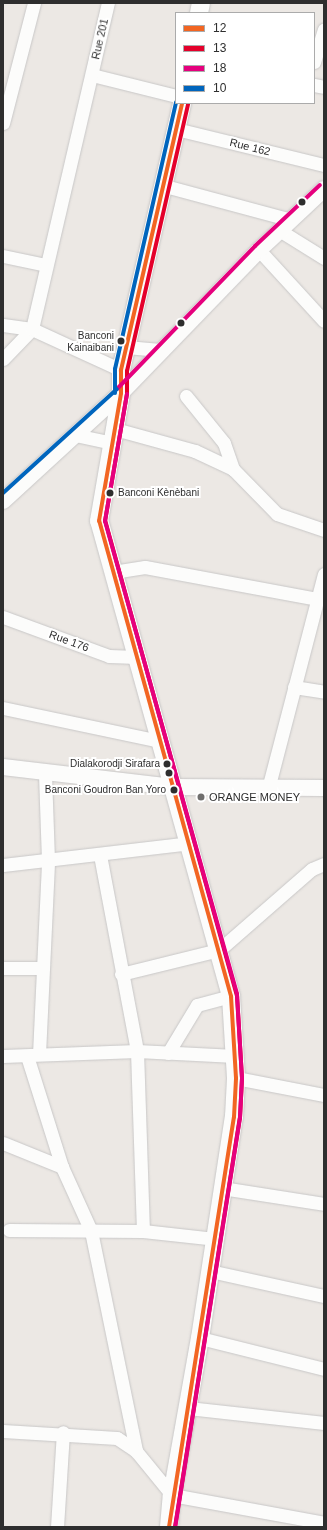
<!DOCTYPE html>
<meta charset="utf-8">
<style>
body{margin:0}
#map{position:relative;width:327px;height:1530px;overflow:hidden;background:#ece8e4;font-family:Arial,sans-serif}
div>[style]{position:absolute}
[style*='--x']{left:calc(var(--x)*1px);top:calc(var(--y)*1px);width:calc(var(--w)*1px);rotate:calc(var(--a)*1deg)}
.roads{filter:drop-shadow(0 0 1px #c8c7c7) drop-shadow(0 0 1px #c8c7c7)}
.minor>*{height:13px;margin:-6.5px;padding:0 6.5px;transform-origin:6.5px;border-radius:6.5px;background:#fcfcfb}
.tertiary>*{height:16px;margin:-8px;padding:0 8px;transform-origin:8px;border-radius:8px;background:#fcfcfb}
.secondary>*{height:18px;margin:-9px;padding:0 9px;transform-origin:9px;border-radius:9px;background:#fcfcfb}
.bus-1>*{height:4px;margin:-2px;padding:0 2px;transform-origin:2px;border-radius:2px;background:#f26522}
.bus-2>*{height:4px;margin:-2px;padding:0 2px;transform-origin:2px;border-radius:2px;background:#e4002b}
.bus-3>*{height:4px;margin:-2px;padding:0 2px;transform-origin:2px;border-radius:2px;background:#e5007d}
.bus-4>*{height:4px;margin:-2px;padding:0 2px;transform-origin:2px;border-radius:2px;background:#0065bd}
.dots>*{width:11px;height:11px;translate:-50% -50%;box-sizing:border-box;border:2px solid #fff;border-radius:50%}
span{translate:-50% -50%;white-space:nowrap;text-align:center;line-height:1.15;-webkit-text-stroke:4px #fff;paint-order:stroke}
.bus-label{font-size:10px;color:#2e2e2e}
.right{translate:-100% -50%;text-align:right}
.left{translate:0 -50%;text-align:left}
.street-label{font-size:11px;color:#2e2e2e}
.poi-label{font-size:11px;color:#2e2e2e}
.frame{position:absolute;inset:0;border:4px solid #2e2e2e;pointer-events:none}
.legend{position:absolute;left:175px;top:12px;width:140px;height:92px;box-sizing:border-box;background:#fff;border:1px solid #ababab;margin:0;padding:5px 7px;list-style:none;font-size:12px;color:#2e2e2e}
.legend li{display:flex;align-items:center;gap:8px;height:20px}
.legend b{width:20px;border:1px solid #ababab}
</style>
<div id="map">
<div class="roads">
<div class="minor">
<i style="--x:314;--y:62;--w:34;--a:-73"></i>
<i style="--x:92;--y:75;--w:87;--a:14"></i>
<i style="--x:314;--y:85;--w:10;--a:11"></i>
<i style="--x:3;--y:123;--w:124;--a:-75.5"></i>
<i style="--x:176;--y:129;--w:152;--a:13.7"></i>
<i style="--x:165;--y:186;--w:131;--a:15"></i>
<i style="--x:279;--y:230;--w:53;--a:31.9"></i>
<i style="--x:259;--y:250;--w:96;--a:47.5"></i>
<i style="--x:3;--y:256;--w:44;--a:11.8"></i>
<i style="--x:3;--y:325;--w:29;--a:8"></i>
<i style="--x:32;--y:329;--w:98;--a:24.7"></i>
<i style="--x:126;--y:347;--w:37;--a:5"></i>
<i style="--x:3;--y:359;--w:42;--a:-46"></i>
<i style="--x:32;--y:329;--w:335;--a:-76.9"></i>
<i style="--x:186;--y:396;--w:60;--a:51"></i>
<i style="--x:224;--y:443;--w:28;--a:71"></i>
<i style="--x:115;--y:429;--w:83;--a:15.4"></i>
<i style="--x:195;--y:451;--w:42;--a:25.3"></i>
<i style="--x:233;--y:469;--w:63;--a:45.6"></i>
<i style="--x:277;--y:514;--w:50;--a:18.8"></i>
<i style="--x:75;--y:435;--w:38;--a:12"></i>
<i style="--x:113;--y:572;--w:32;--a:-9"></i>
<i style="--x:145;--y:567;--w:176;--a:10.5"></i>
<i style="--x:3;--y:617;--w:113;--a:20.2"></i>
<i style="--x:109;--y:656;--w:28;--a:2"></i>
<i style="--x:294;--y:687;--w:30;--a:9"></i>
<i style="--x:3;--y:708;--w:160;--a:11.9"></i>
<i style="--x:269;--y:785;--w:218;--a:-75.4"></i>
<i style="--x:100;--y:855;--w:199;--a:79.3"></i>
<i style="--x:137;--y:1051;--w:180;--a:88.1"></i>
<i style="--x:3;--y:865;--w:189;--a:-6.7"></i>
<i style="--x:3;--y:968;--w:39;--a:0"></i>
<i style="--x:121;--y:974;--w:101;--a:-13.8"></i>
<i style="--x:219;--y:950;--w:123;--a:-41.1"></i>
<i style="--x:312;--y:869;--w:13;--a:-23"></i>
<i style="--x:168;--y:1053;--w:56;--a:-58.9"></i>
<i style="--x:197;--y:1005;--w:35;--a:-15"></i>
<i style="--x:39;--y:1054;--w:194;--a:-87.3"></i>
<i style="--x:48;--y:860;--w:88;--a:-92"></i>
<i style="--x:3;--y:1056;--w:134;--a:-2.1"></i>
<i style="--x:137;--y:1051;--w:98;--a:2.9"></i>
<i style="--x:27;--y:1056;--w:116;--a:72.5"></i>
<i style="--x:62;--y:1167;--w:70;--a:65.6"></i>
<i style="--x:91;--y:1231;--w:225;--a:78.4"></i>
<i style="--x:236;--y:1078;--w:90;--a:10.9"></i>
<i style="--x:3;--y:1143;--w:64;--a:22.1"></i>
<i style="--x:222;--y:1188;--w:103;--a:8.9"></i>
<i style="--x:9;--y:1230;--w:134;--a:0.4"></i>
<i style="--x:143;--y:1231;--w:72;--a:6.3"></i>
<i style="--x:210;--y:1271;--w:117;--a:12.4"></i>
<i style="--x:200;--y:1338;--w:128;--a:14"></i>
<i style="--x:188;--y:1408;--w:137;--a:6.3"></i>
<i style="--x:3;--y:1431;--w:114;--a:3.5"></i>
<i style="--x:117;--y:1438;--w:23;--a:34"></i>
<i style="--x:136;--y:1451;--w:57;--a:50.7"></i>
<i style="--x:172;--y:1495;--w:155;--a:10.4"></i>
<i style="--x:57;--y:1527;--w:95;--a:-86.4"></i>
</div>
<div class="tertiary">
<i style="--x:3;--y:501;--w:160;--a:-42.5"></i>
<i style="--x:121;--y:393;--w:199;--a:-46"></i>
<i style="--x:259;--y:250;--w:89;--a:-43.2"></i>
<i style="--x:3;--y:767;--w:171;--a:6.7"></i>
<i style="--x:173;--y:787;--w:151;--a:0.4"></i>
</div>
<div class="secondary">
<i style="--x:199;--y:13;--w:10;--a:-79"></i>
<i style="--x:169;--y:1527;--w:32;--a:-85"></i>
<i style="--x:172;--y:1495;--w:159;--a:-79.9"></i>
<i style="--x:200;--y:1338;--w:224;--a:-81.3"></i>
<i style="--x:234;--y:1117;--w:39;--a:-87"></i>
<i style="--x:236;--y:1078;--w:82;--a:-93.5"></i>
<i style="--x:231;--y:996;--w:493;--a:-105.5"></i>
<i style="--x:99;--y:521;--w:130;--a:-80.2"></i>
<i style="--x:121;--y:393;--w:23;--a:-90"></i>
<i style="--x:121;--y:370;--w:274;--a:-77.1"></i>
</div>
</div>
<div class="bus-1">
<i style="--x:169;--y:1527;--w:415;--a:-81"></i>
<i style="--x:234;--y:1117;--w:39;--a:-87"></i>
<i style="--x:236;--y:1078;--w:82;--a:-93.5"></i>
<i style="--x:231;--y:996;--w:493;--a:-105.5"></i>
<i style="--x:99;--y:521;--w:130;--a:-80.2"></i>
<i style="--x:121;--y:393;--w:23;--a:-90"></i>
<i style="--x:121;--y:370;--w:274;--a:-77.1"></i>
</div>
<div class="bus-2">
<i style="--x:175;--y:1527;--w:414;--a:-81"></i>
<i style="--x:240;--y:1118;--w:40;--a:-87.1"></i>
<i style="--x:242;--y:1078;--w:82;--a:-93.5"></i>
<i style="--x:237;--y:996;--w:493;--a:-105.5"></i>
<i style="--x:105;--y:521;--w:129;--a:-80.2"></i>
<i style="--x:127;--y:394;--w:23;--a:-90"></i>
<i style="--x:127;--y:371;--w:274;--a:-77.1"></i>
</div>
<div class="bus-3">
<i style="--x:117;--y:389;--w:199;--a:-46"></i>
<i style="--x:255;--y:246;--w:89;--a:-43.2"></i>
<i style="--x:127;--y:394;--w:129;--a:99.8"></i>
<i style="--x:105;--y:521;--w:491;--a:74.4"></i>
<i style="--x:237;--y:994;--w:84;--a:86.6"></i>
<i style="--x:242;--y:1078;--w:40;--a:92.9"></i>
<i style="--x:240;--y:1118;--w:414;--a:99"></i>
</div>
<div class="bus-4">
<i style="--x:115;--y:393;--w:24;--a:-90"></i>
<i style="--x:115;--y:369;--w:274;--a:-77.1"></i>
<i style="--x:3;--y:493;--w:154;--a:-42.4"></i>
</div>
<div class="dots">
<i style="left:302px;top:202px;background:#2e2e2e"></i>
<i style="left:181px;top:323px;background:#2e2e2e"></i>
<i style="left:121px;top:341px;background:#2e2e2e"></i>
<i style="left:110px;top:493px;background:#2e2e2e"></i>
<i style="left:167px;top:764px;background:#2e2e2e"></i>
<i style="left:169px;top:773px;background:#2e2e2e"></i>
<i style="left:174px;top:790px;background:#2e2e2e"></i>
<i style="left:201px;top:797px;background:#706f6e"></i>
</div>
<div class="bus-label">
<span class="right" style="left:114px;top:341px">Banconi<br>Kainaibani</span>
<span class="left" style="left:118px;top:493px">Banconi Kènèbani</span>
<span class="right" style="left:160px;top:764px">Dialakorodji Sirafara</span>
<span class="right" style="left:166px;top:790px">Banconi Goudron Ban Yoro</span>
</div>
<div class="street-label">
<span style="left:100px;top:39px;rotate:-77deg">Rue 201</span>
<span style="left:250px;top:147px;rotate:14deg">Rue 162</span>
<span style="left:69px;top:641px;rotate:20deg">Rue 176</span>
</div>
<div class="poi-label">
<span class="left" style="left:209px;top:797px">ORANGE MONEY</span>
</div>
<div class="frame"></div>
<ul class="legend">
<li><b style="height:5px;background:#f26522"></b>12</li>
<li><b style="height:5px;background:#e4002b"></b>13</li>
<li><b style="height:5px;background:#e5007d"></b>18</li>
<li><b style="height:5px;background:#0065bd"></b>10</li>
</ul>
</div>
